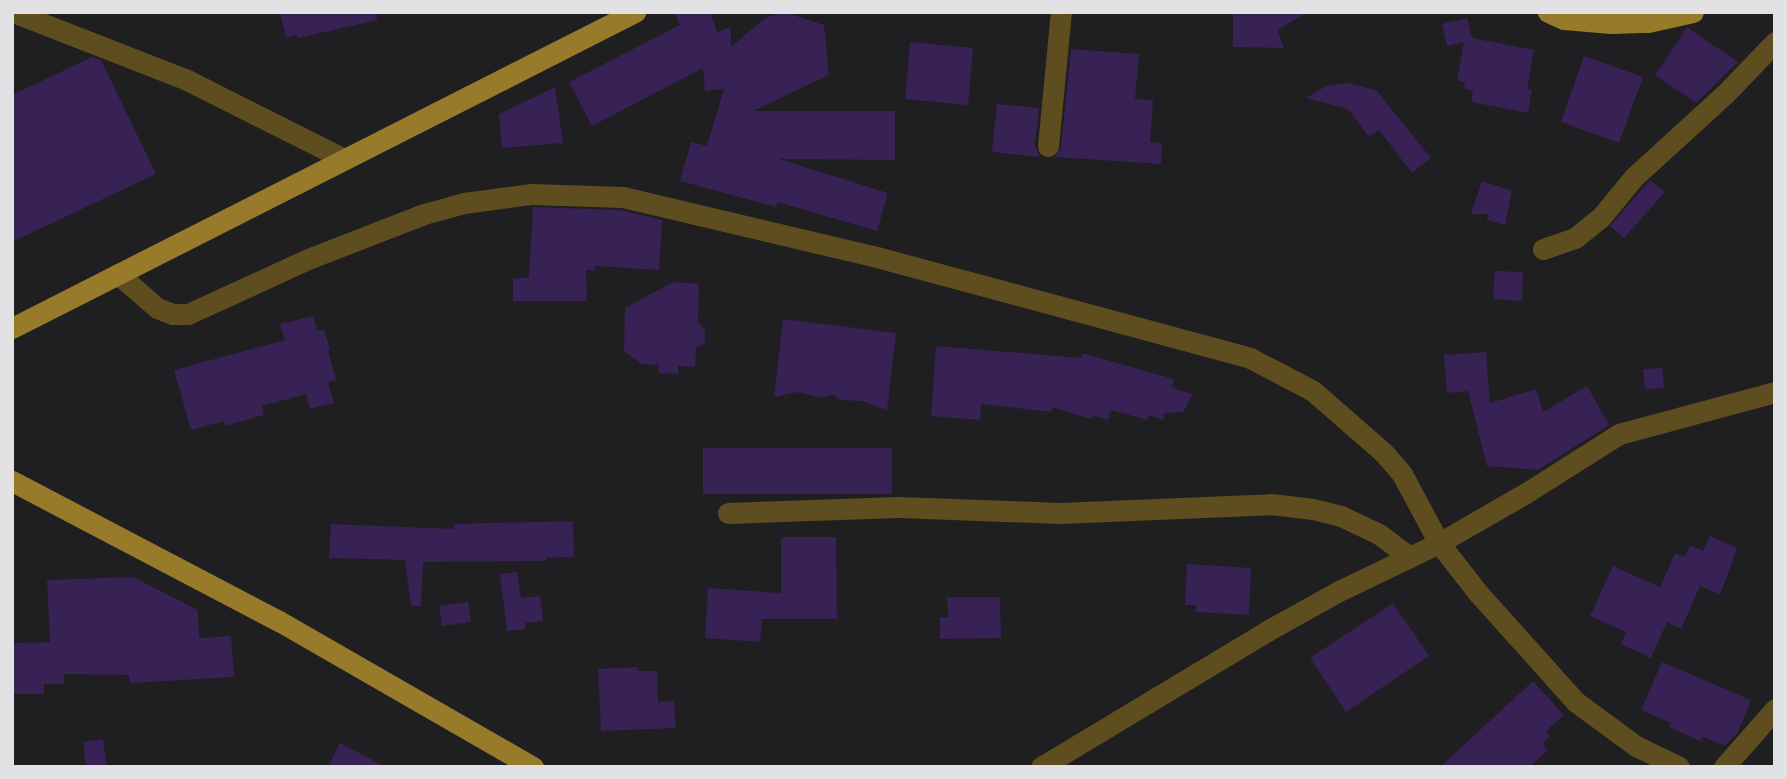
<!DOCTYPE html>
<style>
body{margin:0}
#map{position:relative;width:1787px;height:779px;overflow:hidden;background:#1f1e21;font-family:"PT Sans",sans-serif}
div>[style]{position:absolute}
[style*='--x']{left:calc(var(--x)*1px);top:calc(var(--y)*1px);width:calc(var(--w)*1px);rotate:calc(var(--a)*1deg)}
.building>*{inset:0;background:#382154}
.minor>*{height:21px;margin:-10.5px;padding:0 10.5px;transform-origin:10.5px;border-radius:10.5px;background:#5e4d1e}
.major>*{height:21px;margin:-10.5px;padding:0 10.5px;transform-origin:10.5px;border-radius:10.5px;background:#977b2b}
span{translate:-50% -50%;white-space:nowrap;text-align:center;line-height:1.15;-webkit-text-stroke:7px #161518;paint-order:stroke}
.frame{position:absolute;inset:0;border:14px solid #e2e1e3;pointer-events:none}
</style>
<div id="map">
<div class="building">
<i style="clip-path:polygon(280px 12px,376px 12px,377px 20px,298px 38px,297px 35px,286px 38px)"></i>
<i style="clip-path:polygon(675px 12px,710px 12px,717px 32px,731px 27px,731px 47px,765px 18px,784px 12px,824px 25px,829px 75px,753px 111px,895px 111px,895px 160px,779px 159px,888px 193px,877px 231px,777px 202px,776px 207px,680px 181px,691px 142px,707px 146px,724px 89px,705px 91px,703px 68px,592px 126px,569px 82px,680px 25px)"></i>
<i style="clip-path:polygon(1233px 12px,1308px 12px,1277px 30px,1284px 48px,1233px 47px)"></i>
<i style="clip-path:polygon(1467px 18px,1472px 38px,1534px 50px,1527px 89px,1532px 89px,1528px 113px,1471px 102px,1473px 91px,1464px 89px,1465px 82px,1457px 80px,1464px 42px,1447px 46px,1442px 24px)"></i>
<i style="clip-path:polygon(1687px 27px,1738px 62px,1696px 103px,1655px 75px)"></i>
<i style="clip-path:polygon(910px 42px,973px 48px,968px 105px,905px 99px)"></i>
<i style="clip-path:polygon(1071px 49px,1139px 54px,1135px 99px,1153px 100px,1150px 142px,1162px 143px,1161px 164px,1055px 157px,1061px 147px)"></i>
<i style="clip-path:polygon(1584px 56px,1643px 77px,1619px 143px,1561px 122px)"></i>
<i style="clip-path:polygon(92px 57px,101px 60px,156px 174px,12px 242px,12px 95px)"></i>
<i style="clip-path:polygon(1347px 83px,1376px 90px,1431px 158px,1412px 173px,1379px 130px,1369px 137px,1348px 109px,1306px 98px,1326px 86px)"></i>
<i style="clip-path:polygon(555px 87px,563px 143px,502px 148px,499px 114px)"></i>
<i style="clip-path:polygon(997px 104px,1039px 108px,1035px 145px,1040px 157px,992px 152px)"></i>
<i style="clip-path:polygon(1650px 180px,1665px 192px,1624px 238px,1610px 226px)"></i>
<i style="clip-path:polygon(1482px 181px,1512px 191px,1505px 225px,1487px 220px,1488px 214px,1471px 214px)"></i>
<i style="clip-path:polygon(533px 207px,620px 210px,662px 220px,659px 270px,595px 266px,595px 271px,586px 270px,587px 301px,513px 301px,513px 278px,529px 278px)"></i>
<i style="clip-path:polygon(1495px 271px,1523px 272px,1522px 301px,1493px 299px)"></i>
<i style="clip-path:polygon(673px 282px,699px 284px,698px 322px,705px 330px,705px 343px,696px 348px,695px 367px,678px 366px,678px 374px,659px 373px,659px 365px,642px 364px,624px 351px,625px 308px)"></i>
<i style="clip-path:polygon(313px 316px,317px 331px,324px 329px,330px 350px,328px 351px,336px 380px,328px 382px,334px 403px,310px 409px,306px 394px,262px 406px,264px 415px,225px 426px,224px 421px,191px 430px,174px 370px,285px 340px,280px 324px)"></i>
<i style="clip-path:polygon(783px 319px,896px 333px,887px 410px,862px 401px,840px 400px,833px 395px,822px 398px,798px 392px,774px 397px)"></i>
<i style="clip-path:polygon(936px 346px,1081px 358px,1082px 353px,1174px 379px,1172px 388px,1193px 394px,1183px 412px,1165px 413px,1163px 420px,1149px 415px,1147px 420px,1111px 410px,1108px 420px,1093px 415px,1092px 419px,1052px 407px,1051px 412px,981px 404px,980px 420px,931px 416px)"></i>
<i style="clip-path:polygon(1486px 352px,1490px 403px,1536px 389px,1543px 412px,1587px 386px,1609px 425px,1538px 470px,1487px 466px,1468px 391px,1447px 393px,1444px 355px)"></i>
<i style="clip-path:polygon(1662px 368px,1664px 388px,1645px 389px,1643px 369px)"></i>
<i style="clip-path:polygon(703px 448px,892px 448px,892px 494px,703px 494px)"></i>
<i style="clip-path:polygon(573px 521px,574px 557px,546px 558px,546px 561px,423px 562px,421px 606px,411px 606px,405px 560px,329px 558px,331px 524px,454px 529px,454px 524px)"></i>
<i style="clip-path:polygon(1710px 536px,1737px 548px,1720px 595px,1700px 586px,1681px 629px,1667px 622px,1651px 658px,1621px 644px,1626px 632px,1590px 616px,1613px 566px,1660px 587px,1675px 553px,1685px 557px,1690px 545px,1703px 551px)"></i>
<i style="clip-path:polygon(781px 537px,836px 537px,837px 619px,762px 619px,760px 642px,705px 638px,708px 588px,781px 593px)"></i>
<i style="clip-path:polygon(1187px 564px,1251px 568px,1249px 615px,1196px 612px,1196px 605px,1185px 605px)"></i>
<i style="clip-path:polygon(517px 572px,521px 598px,540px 596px,543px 621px,525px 623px,525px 629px,507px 631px,500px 574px)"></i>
<i style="clip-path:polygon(133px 577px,198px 610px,199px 638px,231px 636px,234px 677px,130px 683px,129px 675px,64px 674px,64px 684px,44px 684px,44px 694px,12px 694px,12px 643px,50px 642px,47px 580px)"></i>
<i style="clip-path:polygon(947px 597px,1000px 597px,1001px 638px,940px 639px,940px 617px,948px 617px)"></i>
<i style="clip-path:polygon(468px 602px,471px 622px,442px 626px,439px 606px)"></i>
<i style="clip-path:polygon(1393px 603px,1429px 656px,1346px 712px,1310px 658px)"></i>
<i style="clip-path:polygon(1662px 662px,1751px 700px,1738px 732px,1725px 746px,1703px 737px,1700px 741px,1669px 727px,1671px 723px,1641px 710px)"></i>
<i style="clip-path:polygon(638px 667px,638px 671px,657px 671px,658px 702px,674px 701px,676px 728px,601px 731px,598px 669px)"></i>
<i style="clip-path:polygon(1533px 681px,1564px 715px,1546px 731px,1550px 736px,1542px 744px,1548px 750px,1529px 767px,1440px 767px)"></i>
<i style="clip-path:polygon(103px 739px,107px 767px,86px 767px,83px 742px)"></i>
<i style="clip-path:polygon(340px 743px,386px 767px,328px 767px)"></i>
</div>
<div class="minor">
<i style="--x:13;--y:12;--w:185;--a:21.3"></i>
<i style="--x:185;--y:79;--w:178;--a:26.7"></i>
<i style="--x:1048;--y:146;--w:135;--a:-84.5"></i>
<i style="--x:1543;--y:249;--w:34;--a:-19"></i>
<i style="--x:1575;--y:238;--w:33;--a:-39"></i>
<i style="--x:1601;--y:217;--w:52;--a:-50.5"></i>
<i style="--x:1634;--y:177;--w:123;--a:-42.4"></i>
<i style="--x:1725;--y:94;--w:72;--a:-46.1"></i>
<i style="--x:118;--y:274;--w:52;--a:41.1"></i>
<i style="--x:157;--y:308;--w:17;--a:21"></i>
<i style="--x:173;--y:314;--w:15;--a:0"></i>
<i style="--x:188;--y:314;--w:132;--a:-24.6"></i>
<i style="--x:308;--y:259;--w:124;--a:-21.2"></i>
<i style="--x:424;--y:214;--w:41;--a:-15.4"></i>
<i style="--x:464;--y:203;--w:68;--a:-7.7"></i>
<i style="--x:531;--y:194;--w:92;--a:1.9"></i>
<i style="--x:623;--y:197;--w:257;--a:13.3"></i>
<i style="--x:873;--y:256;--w:391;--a:15.1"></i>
<i style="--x:1250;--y:358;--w:71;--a:27.6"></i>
<i style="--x:1313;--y:391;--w:93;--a:41.1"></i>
<i style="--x:1383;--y:452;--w:29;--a:49"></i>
<i style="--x:1402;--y:474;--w:78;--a:61.8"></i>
<i style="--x:1439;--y:543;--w:65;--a:51.9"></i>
<i style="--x:1479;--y:594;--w:145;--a:48.1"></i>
<i style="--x:1576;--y:702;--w:74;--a:36.3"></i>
<i style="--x:1636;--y:746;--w:48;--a:26"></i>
<i style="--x:728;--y:513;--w:170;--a:-2"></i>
<i style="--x:898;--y:507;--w:162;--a:2.1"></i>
<i style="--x:1060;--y:513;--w:211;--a:-2.4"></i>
<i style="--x:1271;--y:504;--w:42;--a:6.8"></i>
<i style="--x:1313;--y:509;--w:29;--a:14"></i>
<i style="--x:1341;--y:516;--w:42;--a:25.3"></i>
<i style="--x:1379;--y:534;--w:38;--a:37"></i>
<i style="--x:1041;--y:767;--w:264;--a:-31"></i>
<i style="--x:1267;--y:631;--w:80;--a:-29.1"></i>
<i style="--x:1337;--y:592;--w:113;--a:-25.7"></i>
<i style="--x:1439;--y:543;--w:100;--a:-29.9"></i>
<i style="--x:1526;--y:493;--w:110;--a:-32.4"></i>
<i style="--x:1619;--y:434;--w:162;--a:-15.1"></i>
<i style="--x:1724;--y:767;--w:77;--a:-48.7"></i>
</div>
<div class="major">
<i style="--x:1548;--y:12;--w:17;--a:24"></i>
<i style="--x:1564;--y:19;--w:47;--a:4.9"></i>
<i style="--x:1611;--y:23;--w:37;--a:-2"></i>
<i style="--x:1648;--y:22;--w:46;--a:-12.5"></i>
<i style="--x:12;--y:328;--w:699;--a:-26.9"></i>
<i style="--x:12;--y:481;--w:301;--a:27.7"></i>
<i style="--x:279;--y:621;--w:293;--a:29.9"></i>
</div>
<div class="frame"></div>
</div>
